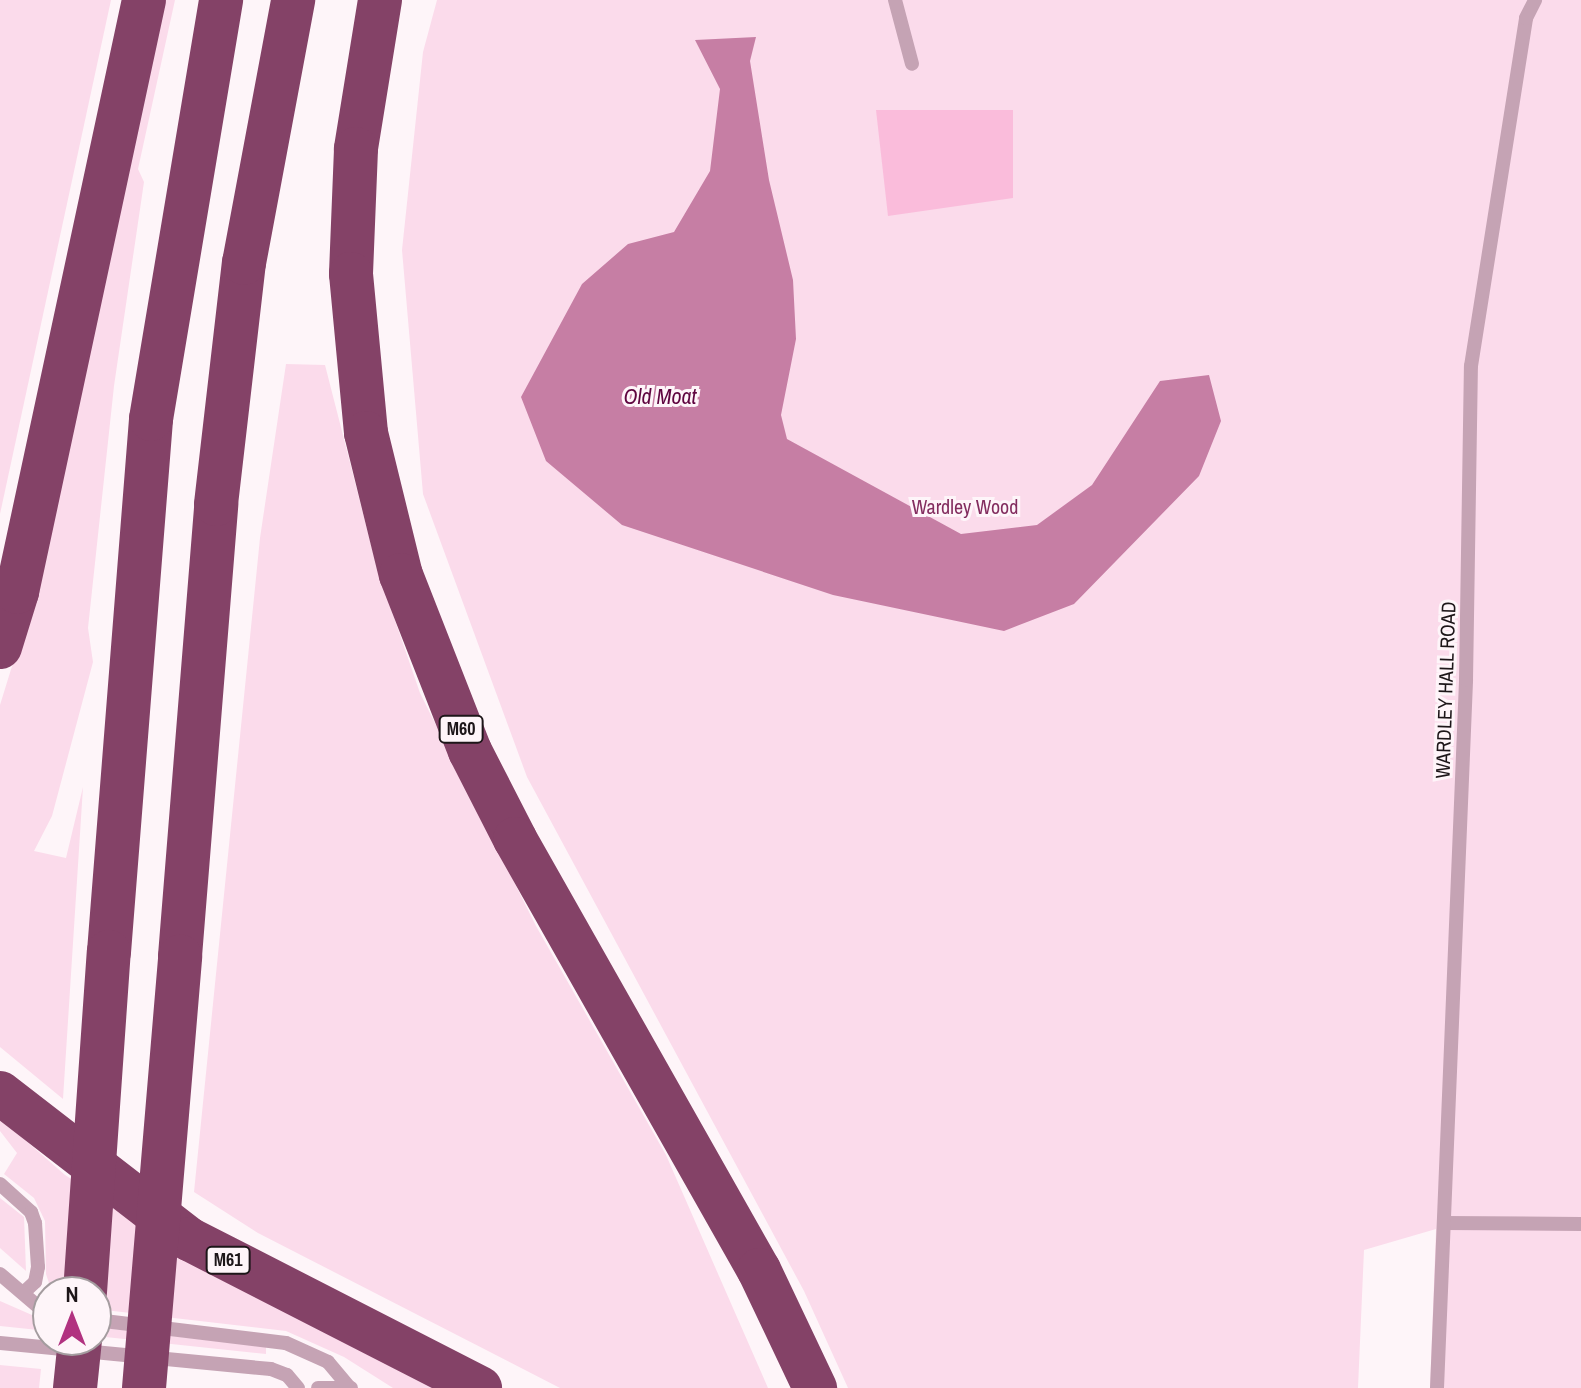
<!DOCTYPE html>
<style>
body{margin:0}
#map{position:relative;width:1581px;height:1388px;overflow:hidden;background:#fef5f9;font-family:"Archivo Narrow",sans-serif}
div>[style]{position:absolute}
[style*='--x']{left:calc(var(--x)*1px);top:calc(var(--y)*1px);width:calc(var(--w)*1px);rotate:calc(var(--a)*1deg)}
.green>*{inset:0;background:#fbdbeb}
.water>*{inset:0;background:#c67ea4}
.building>*{inset:0;background:#fabcdb}
.lane>*{height:14px;margin:-7px;padding:0 7px;transform-origin:7px;border-radius:7px;background:#c5a3b4}
.highway>*{height:44px;margin:-22px;padding:0 22px;transform-origin:22px;border-radius:22px;background:#844267}
.highway-bridge>*{height:44px;margin:-22px;padding:0 22px;transform-origin:22px;border-radius:22px;background:#844267}
span{translate:-50% -50%;white-space:nowrap;text-align:center;line-height:1.15;-webkit-text-stroke:6px #fef5f9;paint-order:stroke}
.shield-label span{padding:2px 6px;background:#fef5f9;border:2px solid;border-radius:6px;-webkit-text-stroke-width:0}
.shield-label{font-size:18px;color:#1d1619;font-weight:700}
.park-label{font-size:20px;color:#832d5f}
.street-label{font-size:20px;color:#1d1619}
.water-label{font-size:22px;color:#5f0540;font-style:italic}
.north{position:absolute;left:32px;top:1276px;width:80px;height:80px;box-sizing:border-box;background:#fef5f9;border:2px solid #a49c9f;border-radius:50%;rotate:0deg;font-size:22px;font-weight:700;line-height:32px;text-align:center;color:#1d1619}
.north::after{content:'';display:block;margin:auto;width:28px;height:36px;background:#b13280;clip-path:polygon(50% 0,100% 100%,50% 72%,0 100%)}
</style>
<div id="map">
<div class="green">
<i style="clip-path:polygon(0 0,111px 0,0 514px)"></i>
<i style="clip-path:polygon(162px 0,175px 0,138px 169px,144px 182px,114px 386px,88px 628px,93px 662px,52px 816px,34px 851px,66px 858px,83px 787px,63px 1099px,0 1047px,0 705px,29px 611px)"></i>
<i style="clip-path:polygon(437px 0,1581px 0,1581px 1388px,1430px 1388px,1436px 1229px,1364px 1250px,1358px 1388px,848px 1388px,804px 1291px,527px 777px,423px 494px,402px 250px,423px 52px)"></i>
<i style="clip-path:polygon(286px 364px,325px 365px,377px 568px,420px 693px,536px 926px,666px 1155px,768px 1388px,560px 1388px,258px 1233px,194px 1192px,260px 538px)"></i>
<i style="clip-path:polygon(0 1118px,65px 1175px,226px 1277px,437px 1388px,393px 1388px,344px 1357px,286px 1331px,96px 1309px,96px 1292px,52px 1292px,46px 1274px,45px 1221px,34px 1198px,4px 1174px,17px 1153px,0 1131px)"></i>
<i style="clip-path:polygon(0 1198px,24px 1217px,26px 1271px,0 1248px)"></i>
<i style="clip-path:polygon(0 1301px,48px 1322px,48px 1331px,0 1326px)"></i>
<i style="clip-path:polygon(96px 1327px,266px 1347px,266px 1354px,96px 1336px)"></i>
<i style="clip-path:polygon(0 1365px,41px 1369px,39px 1388px,0 1388px)"></i>
</div>
<div class="water">
<i style="clip-path:polygon(756px 37px,750px 61px,769px 180px,793px 280px,796px 339px,781px 415px,787px 439px,961px 534px,1037px 525px,1092px 485px,1160px 381px,1209px 375px,1221px 421px,1199px 476px,1074px 604px,1004px 631px,833px 595px,622px 525px,546px 461px,521px 397px,582px 284px,628px 244px,674px 232px,710px 171px,720px 89px,695px 40px)"></i>
</div>
<div class="building">
<i style="clip-path:polygon(876px 110px,1013px 110px,1013px 198px,888px 216px)"></i>
</div>
<div class="lane">
<i style="--x:895;--y:0;--w:66;--a:75.1"></i>
<i style="--x:0;--y:1184;--w:42;--a:42.1"></i>
<i style="--x:31;--y:1212;--w:12;--a:70"></i>
<i style="--x:35;--y:1223;--w:44;--a:86.1"></i>
<i style="--x:38;--y:1267;--w:15;--a:101"></i>
<i style="--x:35;--y:1282;--w:16;--a:137"></i>
<i style="--x:1444;--y:1223;--w:137;--a:0.4"></i>
<i style="--x:0;--y:1274;--w:63;--a:40.5"></i>
<i style="--x:96;--y:1320;--w:191;--a:6.9"></i>
<i style="--x:286;--y:1343;--w:46;--a:24.3"></i>
<i style="--x:328;--y:1362;--w:34;--a:50"></i>
<i style="--x:0;--y:1343;--w:272;--a:5.5"></i>
<i style="--x:271;--y:1369;--w:17;--a:21"></i>
<i style="--x:287;--y:1375;--w:17;--a:50"></i>
<i style="--x:318;--y:1388;--w:33;--a:0"></i>
<i style="--x:1437;--y:1388;--w:709;--a:-87.65"></i>
<i style="--x:1466;--y:680;--w:314;--a:-89.1"></i>
<i style="--x:1471;--y:366;--w:352;--a:-81"></i>
<i style="--x:1526;--y:18;--w:20;--a:-63"></i>
</div>
<div class="highway">
<i style="--x:380;--y:0;--w:151;--a:99.2"></i>
<i style="--x:356;--y:149;--w:125;--a:92.3"></i>
<i style="--x:351;--y:274;--w:160;--a:84.6"></i>
<i style="--x:366;--y:433;--w:146;--a:76.2"></i>
<i style="--x:401;--y:575;--w:189;--a:68.6"></i>
<i style="--x:470;--y:751;--w:99;--a:62.9"></i>
<i style="--x:515;--y:839;--w:495;--a:60.5"></i>
<i style="--x:759;--y:1270;--w:131;--a:64.6"></i>
<i style="--x:0;--y:647;--w:58;--a:-72.8"></i>
<i style="--x:17;--y:592;--w:605;--a:-77.89"></i>
<i style="--x:109;--y:952;--w:535;--a:-85.49"></i>
<i style="--x:151;--y:419;--w:425;--a:-80.5"></i>
<i style="--x:180;--y:956;--w:453;--a:-85.4"></i>
<i style="--x:216;--y:504;--w:243;--a:-83.4"></i>
<i style="--x:244;--y:263;--w:268;--a:-79.4"></i>
<i style="--x:0;--y:1093;--w:239;--a:37.7"></i>
<i style="--x:189;--y:1239;--w:327;--a:27.1"></i>
</div>
<div class="highway-bridge">
<i style="--x:85;--y:1292;--w:341;--a:-86"></i>
<i style="--x:75;--y:1388;--w:48;--a:-84.1"></i>
<i style="--x:144;--y:1388;--w:433;--a:-85.2"></i>
</div>
<div class="shield-label">
<span style="left:461px;top:729px">M60</span>
<span style="left:228px;top:1260px">M61</span>
</div>
<div class="park-label">
<span style="left:965px;top:506px">Wardley Wood</span>
</div>
<div class="street-label">
<span style="left:1445px;top:690px;rotate:-88deg">WARDLEY HALL ROAD</span>
</div>
<div class="water-label">
<span style="left:660px;top:397px">Old Moat</span>
</div>
<div class="north">N</div>
</div>
